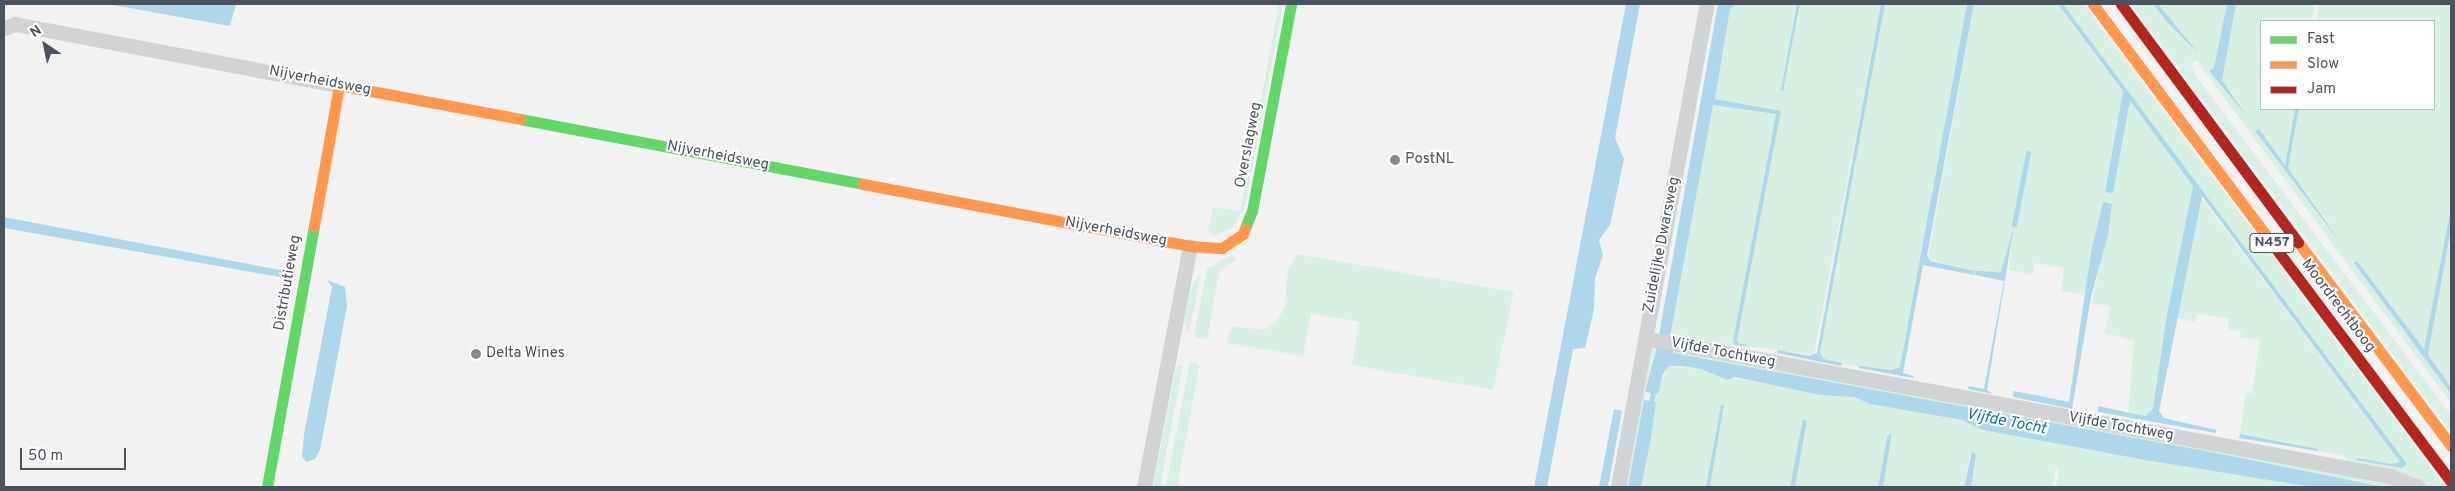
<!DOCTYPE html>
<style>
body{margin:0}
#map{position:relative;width:2455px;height:491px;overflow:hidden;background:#f2f2f2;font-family:Overpass,sans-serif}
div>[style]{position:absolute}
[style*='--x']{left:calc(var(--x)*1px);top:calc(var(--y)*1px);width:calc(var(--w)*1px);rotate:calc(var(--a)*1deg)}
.green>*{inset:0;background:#d8f0e4}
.water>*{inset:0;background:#aed7ec}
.stream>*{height:4.5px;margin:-2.25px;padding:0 2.25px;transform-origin:2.25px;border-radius:2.25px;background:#aed7ec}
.street>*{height:15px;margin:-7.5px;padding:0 7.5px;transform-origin:7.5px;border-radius:7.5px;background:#d1d3d5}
.fast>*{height:11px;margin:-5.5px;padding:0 5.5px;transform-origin:5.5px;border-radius:5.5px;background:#63d668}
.slow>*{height:11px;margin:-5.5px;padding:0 5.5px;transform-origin:5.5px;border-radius:5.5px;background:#ff974d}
.jam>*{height:11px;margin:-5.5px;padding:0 5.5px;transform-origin:5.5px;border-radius:5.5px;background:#b3261e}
.dots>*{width:14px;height:14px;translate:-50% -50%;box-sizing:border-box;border:2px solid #fff;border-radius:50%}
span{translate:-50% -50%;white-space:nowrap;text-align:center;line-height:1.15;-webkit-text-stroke:4px #fff;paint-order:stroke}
.shield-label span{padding:1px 4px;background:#fff;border:1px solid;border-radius:4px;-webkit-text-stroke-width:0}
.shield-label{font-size:14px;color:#4a525e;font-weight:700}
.street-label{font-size:15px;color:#4a525e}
.poi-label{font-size:15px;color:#4a525e}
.left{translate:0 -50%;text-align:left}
.water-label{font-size:16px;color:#1275a9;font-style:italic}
.frame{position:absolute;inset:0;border:5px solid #4a525e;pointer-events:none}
.legend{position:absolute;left:2260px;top:20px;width:175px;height:90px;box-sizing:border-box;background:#fff;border:1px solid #b7babf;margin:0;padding:6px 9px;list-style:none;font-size:15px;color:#4a525e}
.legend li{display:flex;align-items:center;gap:10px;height:25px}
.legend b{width:25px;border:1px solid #b7babf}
.north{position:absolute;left:20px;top:20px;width:50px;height:50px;-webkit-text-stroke:4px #fff;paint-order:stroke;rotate:326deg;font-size:14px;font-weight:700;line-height:20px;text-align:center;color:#4a525e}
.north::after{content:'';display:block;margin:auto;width:18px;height:22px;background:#4a525e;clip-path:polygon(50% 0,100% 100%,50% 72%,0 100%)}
.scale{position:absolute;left:20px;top:448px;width:106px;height:22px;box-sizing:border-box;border:2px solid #4a525e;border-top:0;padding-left:6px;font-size:15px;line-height:18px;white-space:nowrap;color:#4a525e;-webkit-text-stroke:4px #fff;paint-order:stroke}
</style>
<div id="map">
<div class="green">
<i style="clip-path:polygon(1279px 4px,1283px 4px,1245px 206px,1233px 228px,1213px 236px,1208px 229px,1213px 207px,1240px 211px)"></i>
<i style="clip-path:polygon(1736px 4px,1797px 4px,1783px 91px,1800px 4px,1881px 4px,1814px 355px,1755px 347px,1738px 343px,1737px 340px,1781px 111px,1715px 99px,1730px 9px)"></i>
<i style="clip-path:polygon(1885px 4px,1967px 4px,1900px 367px,1892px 370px,1841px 364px,1824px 359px,1820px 353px)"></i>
<i style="clip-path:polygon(1974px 4px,2058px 4px,2123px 91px,2105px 191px,2113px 192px,2130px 100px,2193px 186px,2167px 314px,2153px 408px,2145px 416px,2128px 412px,2134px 341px,2104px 333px,2111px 307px,2092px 303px,2112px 204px,2103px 202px,2086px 296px,2061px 291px,2064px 268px,2035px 263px,2032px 275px,2009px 270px,2013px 226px,2001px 273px,1973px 273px,1928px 259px)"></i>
<i style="clip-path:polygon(2063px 4px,2083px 4px,2445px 487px,2427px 487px,2418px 481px,2349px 464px,2344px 456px,2240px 434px,2246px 393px,2252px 393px,2260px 340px,2240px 337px,2241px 331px,2228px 329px,2229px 318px,2197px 314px,2195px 322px,2177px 318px,2200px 196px,2400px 462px,2390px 464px,2358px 458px,2402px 468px,2407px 464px)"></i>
<i style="clip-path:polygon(2131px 4px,2153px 4px,2198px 54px,2158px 4px,2227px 4px,2214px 68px,2209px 71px,2244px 109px,2222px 80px,2236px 4px,2315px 4px,2312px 21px,2261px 21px,2261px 109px,2295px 109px,2285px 165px,2257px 130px,2345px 245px,2288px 168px,2299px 109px,2434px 109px,2434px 21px,2316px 21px,2319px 4px,2451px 4px,2451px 207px,2424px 349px,2354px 263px,2451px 394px,2451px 403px,2196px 60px,2191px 64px,2196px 76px,2451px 415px,2451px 432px)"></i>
<i style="clip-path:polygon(1712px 105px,1776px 114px,1732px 350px,1670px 336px)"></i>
<i style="clip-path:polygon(2451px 229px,2451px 387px,2428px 355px)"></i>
<i style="clip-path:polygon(1232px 254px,1236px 260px,1219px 272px,1207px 340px,1198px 338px,1194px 336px,1207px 269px)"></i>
<i style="clip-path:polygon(1297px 254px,1514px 292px,1493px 390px,1352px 365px,1359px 322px,1311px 313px,1303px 356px,1227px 343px,1232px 326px,1264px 330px,1277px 321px,1285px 307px,1288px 268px)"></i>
<i style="clip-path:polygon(1201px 273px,1189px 333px,1184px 322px,1192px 285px)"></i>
<i style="clip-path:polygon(1657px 346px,1652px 359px,1628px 487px,1623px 487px,1647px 359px,1652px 348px)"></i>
<i style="clip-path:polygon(1671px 350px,2244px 452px,2406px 487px,2384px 487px,2342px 478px,2342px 487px,2056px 487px,2059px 470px,2056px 468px,2052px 487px,1971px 487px,1976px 455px,1970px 455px,1964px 487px,1883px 487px,1892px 432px,1887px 437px,1878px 487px,1795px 487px,1807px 421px,1804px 419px,1790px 487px,1710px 487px,1724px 405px,1721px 405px,1706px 487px,1641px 487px,1656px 394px,1669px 366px,1701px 369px,1725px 377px,1796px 388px,1820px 395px,1854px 397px,1870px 404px,1962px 420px,1983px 430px,2145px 460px,2203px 468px,2325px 475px,1848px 387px,1673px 353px)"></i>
<i style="clip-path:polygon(1190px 362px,1198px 364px,1199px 368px,1177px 487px,1166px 487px)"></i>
<i style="clip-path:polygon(1183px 364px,1160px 487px,1153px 487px,1176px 368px)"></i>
</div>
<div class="water">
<i style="clip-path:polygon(107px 4px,236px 4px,230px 26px)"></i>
<i style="clip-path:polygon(1626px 4px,1640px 4px,1615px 138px,1624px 159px,1610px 225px,1599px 240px,1603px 255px,1595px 278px,1594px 309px,1585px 348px,1573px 349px,1547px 487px,1534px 487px)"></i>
<i style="clip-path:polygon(1718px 4px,1736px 4px,1730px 9px,1715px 99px,1781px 111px,1737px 340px,1738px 343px,1755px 347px,1734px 345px,1733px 341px,1776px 114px,1713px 105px,1670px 337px,1673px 353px,2211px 452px,2384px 487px,2307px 486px,2145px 460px,1983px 430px,1962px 420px,1870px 404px,1854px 397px,1820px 395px,1735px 377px,1727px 380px,1701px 369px,1683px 366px,1669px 366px,1663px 374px,1658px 394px,1645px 392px,1657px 346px)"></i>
<i style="clip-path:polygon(1797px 4px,1800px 4px,1783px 91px,1781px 90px)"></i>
<i style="clip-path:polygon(1881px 4px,1885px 4px,1820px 353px,1824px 359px,1842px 363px,1841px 366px,1777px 353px,1778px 350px,1810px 356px,1817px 353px)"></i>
<i style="clip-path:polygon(1967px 4px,1974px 4px,1927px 255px,1930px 261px,1974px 271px,1974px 275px,1923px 265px,1903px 373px,1914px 376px,1913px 378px,1859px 368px,1859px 366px,1892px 370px,1900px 367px)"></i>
<i style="clip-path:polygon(2058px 4px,2063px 4px,2407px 464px,2402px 468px,2356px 460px,2358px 458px,2390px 464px,2400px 462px,2202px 196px,2159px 411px,2164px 418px,2216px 430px,2216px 433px,2098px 412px,2098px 406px,2145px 416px,2153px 408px,2167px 314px,2193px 186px,2130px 101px,2113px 193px,2105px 192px,2123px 91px)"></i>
<i style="clip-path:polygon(2153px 4px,2158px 4px,2199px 54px,2168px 23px)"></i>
<i style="clip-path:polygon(2227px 4px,2236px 4px,2222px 80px,2246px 115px,2209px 71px,2214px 68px)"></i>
<i style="clip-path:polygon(2295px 109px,2299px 109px,2288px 168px,2344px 247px,2255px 131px,2259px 129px,2285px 165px)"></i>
<i style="clip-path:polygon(2103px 202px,2112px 204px,2108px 235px,2091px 297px,2072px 409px,2013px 397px,2014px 391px,2069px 402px,2091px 252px)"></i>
<i style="clip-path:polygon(2451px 207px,2451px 229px,2428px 355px,2451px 387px,2451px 394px,2354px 263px,2357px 261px,2424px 349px)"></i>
<i style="clip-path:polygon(4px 217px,285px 271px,287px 275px,280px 277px,4px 228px)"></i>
<i style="clip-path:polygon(2014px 225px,1987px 390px,1993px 394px,1968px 389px,1969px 386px,1984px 389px,2004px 281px,1975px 275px,1975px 271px,2001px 272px)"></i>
<i style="clip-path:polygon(327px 280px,345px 287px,347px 306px,320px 450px,315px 459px,306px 462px,302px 456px,304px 434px,332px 287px)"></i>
<i style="clip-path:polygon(1644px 400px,1656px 402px,1651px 438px,1641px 487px,1628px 487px)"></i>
<i style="clip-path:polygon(1721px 405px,1724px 405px,1710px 487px,1706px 487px)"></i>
<i style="clip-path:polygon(1614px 409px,1622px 411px,1608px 487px,1599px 487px)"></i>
<i style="clip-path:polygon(1803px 419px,1807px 421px,1795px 487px,1790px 487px)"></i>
<i style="clip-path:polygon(1892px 432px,1883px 487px,1878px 487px,1887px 437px)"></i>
<i style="clip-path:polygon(2240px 434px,2318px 449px,2318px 451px,2239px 438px)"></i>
<i style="clip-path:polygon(1972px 452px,1976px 455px,1971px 487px,1964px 487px)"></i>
</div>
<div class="stream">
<i style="--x:2014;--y:225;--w:73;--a:-79"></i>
<i style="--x:1650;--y:407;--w:19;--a:-78"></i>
</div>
<div class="street">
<i style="--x:4;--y:28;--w:12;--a:-20"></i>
<i style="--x:15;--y:24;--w:330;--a:10.7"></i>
<i style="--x:1645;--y:338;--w:758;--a:10.49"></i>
<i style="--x:2390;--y:476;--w:30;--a:21"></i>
<i style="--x:1144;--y:487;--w:245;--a:-79.2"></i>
<i style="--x:1618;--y:487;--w:491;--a:-79.6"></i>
</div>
<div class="fast">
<i style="--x:520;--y:119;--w:349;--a:10.7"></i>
<i style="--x:1245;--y:228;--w:18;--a:-68"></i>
<i style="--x:1252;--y:211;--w:211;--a:-79.3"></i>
<i style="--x:267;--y:487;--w:265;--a:-79.8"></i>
</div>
<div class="slow">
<i style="--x:2093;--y:4;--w:302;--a:53.2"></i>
<i style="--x:863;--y:184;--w:333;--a:10.7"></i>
<i style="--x:1190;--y:246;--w:32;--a:4"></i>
<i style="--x:1222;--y:248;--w:25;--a:-34"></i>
<i style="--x:1243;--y:234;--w:6;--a:-72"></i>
<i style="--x:314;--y:226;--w:143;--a:-79.9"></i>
<i style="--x:339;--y:85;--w:184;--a:10.6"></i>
<i style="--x:2298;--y:242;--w:255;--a:53.1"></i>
</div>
<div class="jam">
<i style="--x:2121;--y:4;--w:297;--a:53.4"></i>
<i style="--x:2274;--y:246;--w:295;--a:53.1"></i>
</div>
<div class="dots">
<i style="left:1395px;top:160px;background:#858a92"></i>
<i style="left:476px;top:354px;background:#858a92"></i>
</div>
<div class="shield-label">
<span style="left:2272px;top:243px">N457</span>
</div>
<div class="street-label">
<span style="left:320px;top:81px;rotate:11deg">Nijverheidsweg</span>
<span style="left:1249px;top:145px;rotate:-79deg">Overslagweg</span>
<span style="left:718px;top:156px;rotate:11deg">Nijverheidsweg</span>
<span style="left:1116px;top:232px;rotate:11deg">Nijverheidsweg</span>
<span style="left:1662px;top:245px;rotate:-79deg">Zuidelijke Dwarsweg</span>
<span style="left:288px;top:283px;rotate:-80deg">Distributieweg</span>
<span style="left:2338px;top:306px;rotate:53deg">Moordrechtboog</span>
<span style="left:1723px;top:353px;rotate:11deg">Vijfde Tochtweg</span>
<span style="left:2121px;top:427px;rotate:10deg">Vijfde Tochtweg</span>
</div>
<div class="poi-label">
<span class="left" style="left:1405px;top:160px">PostNL</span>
<span class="left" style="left:486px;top:354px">Delta Wines</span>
</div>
<div class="water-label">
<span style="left:2006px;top:422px;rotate:11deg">Vijfde Tocht</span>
</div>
<div class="frame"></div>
<ul class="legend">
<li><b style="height:6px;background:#63d668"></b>Fast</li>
<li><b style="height:6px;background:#ff974d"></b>Slow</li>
<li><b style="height:6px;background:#b3261e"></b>Jam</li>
</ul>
<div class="north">N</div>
<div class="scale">50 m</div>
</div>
